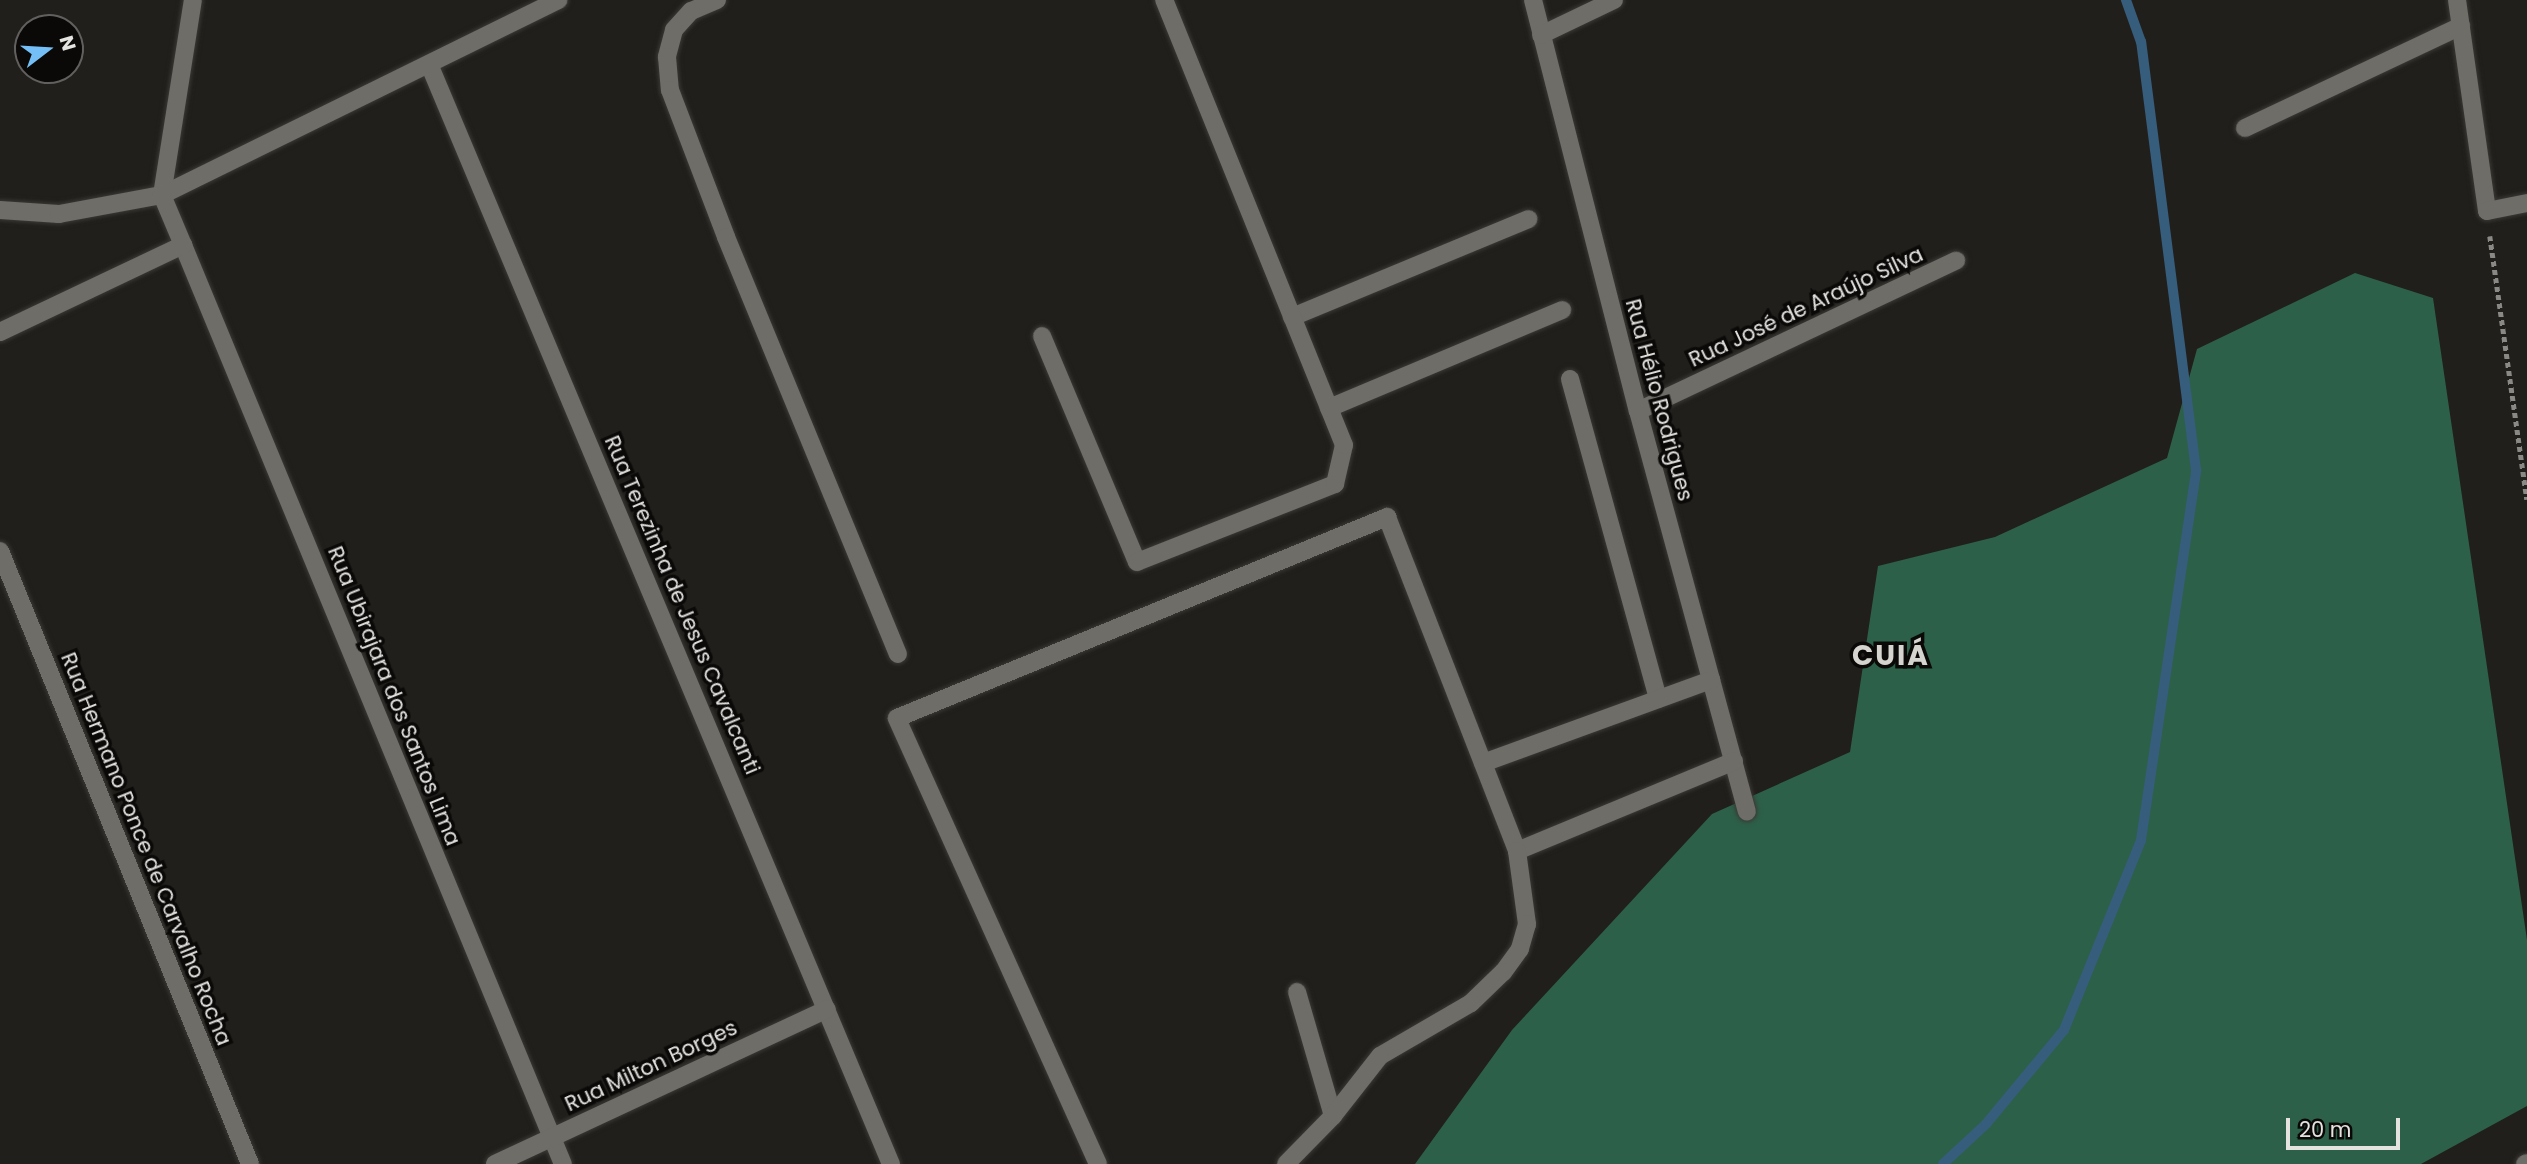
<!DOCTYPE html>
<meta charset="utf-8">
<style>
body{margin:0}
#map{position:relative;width:2527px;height:1164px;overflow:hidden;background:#211f1b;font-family:Poppins,sans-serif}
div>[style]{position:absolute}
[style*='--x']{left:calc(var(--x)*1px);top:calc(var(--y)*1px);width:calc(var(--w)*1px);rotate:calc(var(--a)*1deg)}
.forest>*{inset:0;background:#2d6049}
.stream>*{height:10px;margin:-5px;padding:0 5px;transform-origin:5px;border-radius:5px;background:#365d7c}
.path>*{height:4.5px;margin-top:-2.25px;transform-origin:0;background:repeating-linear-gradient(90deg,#8b8986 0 5px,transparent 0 8.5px)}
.roads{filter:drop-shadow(0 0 2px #3a3936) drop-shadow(0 0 2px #3a3936)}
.minor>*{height:18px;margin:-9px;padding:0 9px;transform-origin:9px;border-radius:9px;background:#6e6d68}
span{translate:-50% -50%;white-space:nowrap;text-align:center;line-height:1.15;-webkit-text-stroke:7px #0a0908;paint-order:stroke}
.street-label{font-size:21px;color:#e4e3e0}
.district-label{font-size:28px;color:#d6d4cf;font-weight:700;letter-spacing:2px}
.north{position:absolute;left:14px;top:14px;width:70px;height:70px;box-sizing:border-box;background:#0a0908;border:2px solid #61605e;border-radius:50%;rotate:73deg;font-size:19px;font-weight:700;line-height:28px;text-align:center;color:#e4e3e0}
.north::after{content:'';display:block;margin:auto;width:24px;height:32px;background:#74c0f6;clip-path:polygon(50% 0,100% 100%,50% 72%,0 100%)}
.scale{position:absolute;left:2286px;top:1118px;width:114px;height:32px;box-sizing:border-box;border:4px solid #e4e3e0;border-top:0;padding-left:9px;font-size:21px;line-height:24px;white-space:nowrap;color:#e4e3e0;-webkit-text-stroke:5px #0a0908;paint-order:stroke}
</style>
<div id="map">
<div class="forest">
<i style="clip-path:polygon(2355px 273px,2433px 298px,2527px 940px,2527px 1106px,2421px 1164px,1415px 1164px,1512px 1030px,1712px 814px,1850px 752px,1878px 566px,1995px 537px,2167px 458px,2197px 349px)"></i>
</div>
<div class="stream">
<i style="--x:1943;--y:1164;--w:59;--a:-42.9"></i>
<i style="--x:1986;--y:1124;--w:122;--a:-50.3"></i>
<i style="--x:2064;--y:1030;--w:205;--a:-67.9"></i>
<i style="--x:2141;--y:840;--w:374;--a:-81.5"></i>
<i style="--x:2196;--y:470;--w:432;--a:-97.3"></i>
<i style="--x:2141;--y:42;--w:45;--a:-109.7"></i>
</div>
<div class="path">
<i style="--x:2490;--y:236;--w:266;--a:82"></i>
</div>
<div class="roads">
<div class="minor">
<i style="--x:717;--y:0;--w:28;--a:157"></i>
<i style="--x:691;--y:11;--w:25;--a:132"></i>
<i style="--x:674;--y:30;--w:28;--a:105"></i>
<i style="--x:667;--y:57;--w:33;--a:85"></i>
<i style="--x:670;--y:90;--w:157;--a:69.1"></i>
<i style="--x:726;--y:237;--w:451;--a:67.6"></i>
<i style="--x:1533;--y:0;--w:424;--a:75.7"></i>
<i style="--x:1638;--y:411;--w:415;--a:74.8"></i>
<i style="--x:2457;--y:0;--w:213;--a:81.9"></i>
<i style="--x:2487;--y:211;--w:41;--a:-11.3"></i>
<i style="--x:1541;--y:35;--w:81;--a:-25.6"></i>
<i style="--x:429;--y:64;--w:1193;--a:67.22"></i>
<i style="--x:2245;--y:128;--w:239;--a:-25.3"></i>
<i style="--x:162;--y:195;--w:197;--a:-81"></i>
<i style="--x:0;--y:210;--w:59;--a:3.9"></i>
<i style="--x:59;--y:214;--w:105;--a:-10.5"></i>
<i style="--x:162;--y:195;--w:442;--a:-26.2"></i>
<i style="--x:183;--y:245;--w:994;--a:67.54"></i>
<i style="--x:1292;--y:317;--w:256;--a:-22.5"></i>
<i style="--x:0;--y:332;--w:203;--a:-25.4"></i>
<i style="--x:183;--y:245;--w:54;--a:-112.8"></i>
<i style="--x:1042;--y:336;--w:245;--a:67.2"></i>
<i style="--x:1137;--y:562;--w:213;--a:-21.5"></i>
<i style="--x:1335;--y:484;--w:40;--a:-77"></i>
<i style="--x:1344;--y:445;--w:480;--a:-112"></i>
<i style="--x:1570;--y:379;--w:332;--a:74.6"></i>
<i style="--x:1329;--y:408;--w:253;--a:-22.8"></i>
<i style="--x:1638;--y:411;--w:352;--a:-25.3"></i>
<i style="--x:0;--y:551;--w:662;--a:67.81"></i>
<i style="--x:1483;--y:763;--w:243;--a:-20"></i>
<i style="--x:1517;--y:851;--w:235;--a:-22.5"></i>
<i style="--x:1297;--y:992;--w:129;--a:73.8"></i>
<i style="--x:495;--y:1164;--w:366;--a:-25"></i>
<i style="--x:1098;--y:1164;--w:489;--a:-114.3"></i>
<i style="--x:897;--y:718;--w:530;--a:-22.3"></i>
<i style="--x:1387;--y:517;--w:358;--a:68.7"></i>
<i style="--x:1517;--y:851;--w:74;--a:82.2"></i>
<i style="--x:1527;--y:924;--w:26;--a:106"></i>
<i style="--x:1520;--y:949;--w:29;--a:126"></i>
<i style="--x:1503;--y:972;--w:45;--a:135.9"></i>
<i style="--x:1471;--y:1003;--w:105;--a:149.8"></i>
<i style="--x:1380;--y:1056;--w:76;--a:128.1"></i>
<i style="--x:1333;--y:1116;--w:67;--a:134.4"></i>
<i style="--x:2525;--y:1164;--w:2;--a:-27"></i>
</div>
</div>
<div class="street-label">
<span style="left:1806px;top:307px;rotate:-25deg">Rua José de Araújo Silva</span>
<span style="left:1659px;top:400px;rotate:75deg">Rua Hélio Rodrigues</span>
<span style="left:682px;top:605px;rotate:67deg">Rua Terezinha de Jesus Cavalcanti</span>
<span style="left:394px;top:696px;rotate:68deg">Rua Ubirajara dos Santos Lima</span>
<span style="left:146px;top:849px;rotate:68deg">Rua Hermano Ponce de Carvalho Rocha</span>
<span style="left:651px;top:1066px;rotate:-25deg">Rua Milton Borges</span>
</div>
<div class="district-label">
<span style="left:1891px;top:656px">CUIÁ</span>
</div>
<div class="north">N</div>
<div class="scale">20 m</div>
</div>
